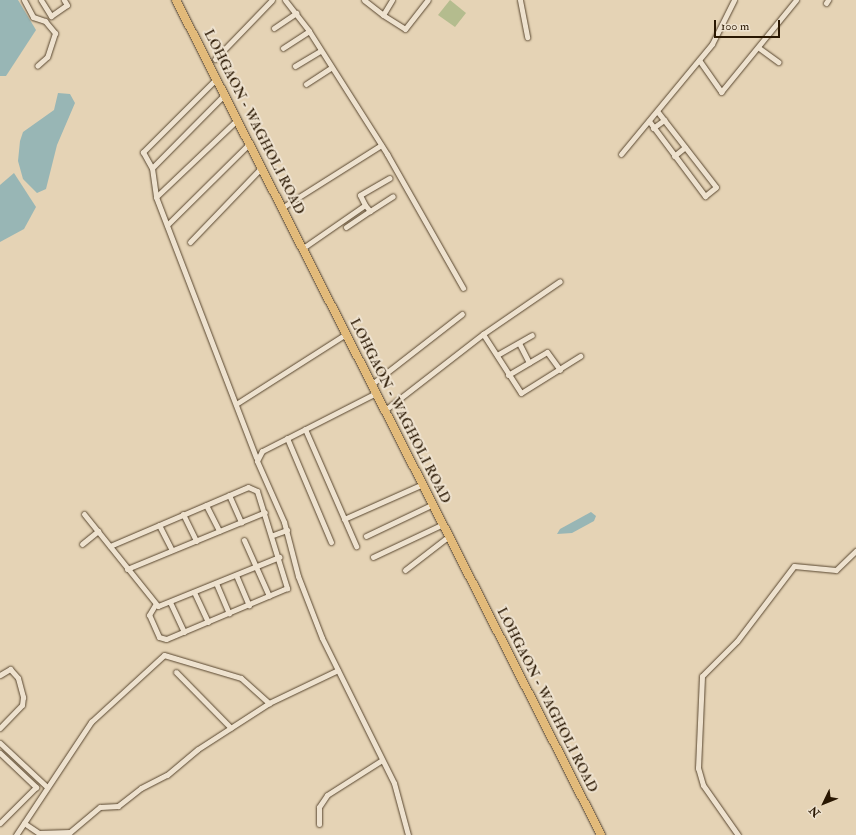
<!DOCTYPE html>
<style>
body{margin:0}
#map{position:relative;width:856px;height:835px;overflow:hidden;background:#e5d3b5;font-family:"IM FELL Double Pica",serif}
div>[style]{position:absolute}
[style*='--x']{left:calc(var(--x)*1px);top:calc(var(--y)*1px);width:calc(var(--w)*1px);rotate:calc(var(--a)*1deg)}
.green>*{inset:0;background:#b4bc8e}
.water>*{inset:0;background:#98b6b5}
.roads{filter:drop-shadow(0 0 1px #58462f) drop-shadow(0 0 1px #58462f)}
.minor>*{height:5px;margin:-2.5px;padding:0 2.5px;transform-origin:2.5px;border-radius:2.5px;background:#eee2cf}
.primary>*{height:8px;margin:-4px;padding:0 4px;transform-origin:4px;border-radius:4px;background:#e2ba7a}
span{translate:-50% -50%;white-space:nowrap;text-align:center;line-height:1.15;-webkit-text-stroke:4px #eee2cf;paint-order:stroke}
.street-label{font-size:14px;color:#291702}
.north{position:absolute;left:804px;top:783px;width:40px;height:40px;-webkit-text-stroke:3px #eee2cf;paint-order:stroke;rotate:227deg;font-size:11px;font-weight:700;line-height:16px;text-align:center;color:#291702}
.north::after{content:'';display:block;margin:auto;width:14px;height:18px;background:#291702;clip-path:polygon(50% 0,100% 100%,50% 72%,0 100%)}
.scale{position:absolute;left:714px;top:20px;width:66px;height:18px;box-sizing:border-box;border:2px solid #291702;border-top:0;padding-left:5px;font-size:12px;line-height:14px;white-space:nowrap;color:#291702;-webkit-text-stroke:3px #eee2cf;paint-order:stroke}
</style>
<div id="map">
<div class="green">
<i style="clip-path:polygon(450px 0,466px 13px,455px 27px,438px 15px)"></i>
</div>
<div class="water">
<i style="clip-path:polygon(0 0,18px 0,36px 30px,6px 76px,0 76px)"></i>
<i style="clip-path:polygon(58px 93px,70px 94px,75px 103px,57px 145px,46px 189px,37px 193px,23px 179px,18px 161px,20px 141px,23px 132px,54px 110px)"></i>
<i style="clip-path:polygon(14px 173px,36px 207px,24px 229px,0 242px,0 185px)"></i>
<i style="clip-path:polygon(591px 512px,596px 516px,594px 521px,572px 533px,557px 534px,560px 529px)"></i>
</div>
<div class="roads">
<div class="minor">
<i style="--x:24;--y:0;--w:19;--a:62"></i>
<i style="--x:33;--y:17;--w:13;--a:18"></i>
<i style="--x:45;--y:21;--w:16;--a:50"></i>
<i style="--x:55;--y:33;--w:25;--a:108"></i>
<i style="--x:47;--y:57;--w:13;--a:138"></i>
<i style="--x:41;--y:0;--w:19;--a:58"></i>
<i style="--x:51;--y:16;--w:19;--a:-35"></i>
<i style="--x:67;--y:5;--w:6;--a:-121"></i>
<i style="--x:285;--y:0;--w:39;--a:52"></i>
<i style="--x:309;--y:31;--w:146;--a:57.6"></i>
<i style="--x:387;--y:154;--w:154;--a:60.4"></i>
<i style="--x:364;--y:0;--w:24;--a:38"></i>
<i style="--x:392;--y:0;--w:17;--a:121"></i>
<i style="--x:383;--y:15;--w:26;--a:32"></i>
<i style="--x:405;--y:29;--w:37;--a:-52"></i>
<i style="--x:520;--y:0;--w:38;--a:79"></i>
<i style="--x:826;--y:3;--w:4;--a:-56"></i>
<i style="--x:274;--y:28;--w:27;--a:-34"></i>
<i style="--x:283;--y:48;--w:31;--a:-33"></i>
<i style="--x:759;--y:48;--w:24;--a:36"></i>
<i style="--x:215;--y:59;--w:82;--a:-46"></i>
<i style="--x:699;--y:60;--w:39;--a:55"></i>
<i style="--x:721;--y:92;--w:119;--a:-50.8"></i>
<i style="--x:295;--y:66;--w:29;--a:-31"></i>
<i style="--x:217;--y:78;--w:105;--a:135"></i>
<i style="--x:143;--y:152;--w:18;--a:61"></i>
<i style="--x:152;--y:168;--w:29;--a:82"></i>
<i style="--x:156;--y:197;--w:279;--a:69"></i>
<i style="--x:306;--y:84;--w:30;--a:-33"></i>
<i style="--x:649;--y:121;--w:94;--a:53.3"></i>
<i style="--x:705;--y:196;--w:14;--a:-39"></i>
<i style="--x:716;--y:187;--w:96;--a:-127.8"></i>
<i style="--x:653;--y:128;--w:14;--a:-36"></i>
<i style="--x:621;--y:154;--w:143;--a:-50.4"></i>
<i style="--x:712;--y:44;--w:49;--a:-63.4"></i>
<i style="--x:674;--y:156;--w:14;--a:-39"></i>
<i style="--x:152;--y:168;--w:104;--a:-45.4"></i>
<i style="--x:156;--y:197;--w:113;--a:-43.6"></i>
<i style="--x:365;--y:205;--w:11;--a:-117"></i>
<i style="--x:360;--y:195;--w:34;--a:-30"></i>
<i style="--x:283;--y:207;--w:116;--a:-32.3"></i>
<i style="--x:167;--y:225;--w:117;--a:-44.7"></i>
<i style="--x:346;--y:227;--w:29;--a:-34"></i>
<i style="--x:190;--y:242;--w:104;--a:-46.2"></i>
<i style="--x:303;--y:248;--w:75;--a:-34.7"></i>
<i style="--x:365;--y:205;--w:8;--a:50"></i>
<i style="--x:370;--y:211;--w:27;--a:-33"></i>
<i style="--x:483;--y:334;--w:93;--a:-34.5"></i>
<i style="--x:519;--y:343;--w:22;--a:63"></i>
<i style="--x:497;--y:355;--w:40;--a:-29.7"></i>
<i style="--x:508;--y:375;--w:45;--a:-30.5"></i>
<i style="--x:547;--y:352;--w:22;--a:54"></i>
<i style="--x:372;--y:384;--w:114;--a:-37.9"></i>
<i style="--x:376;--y:393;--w:128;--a:153"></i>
<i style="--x:262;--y:451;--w:11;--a:117"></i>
<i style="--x:257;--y:461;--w:67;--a:66.1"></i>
<i style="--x:284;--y:522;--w:56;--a:75.5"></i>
<i style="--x:298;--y:576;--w:66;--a:68.8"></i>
<i style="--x:322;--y:638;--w:162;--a:63.6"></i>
<i style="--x:394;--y:783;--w:54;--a:74.9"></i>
<i style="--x:236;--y:404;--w:130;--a:-32.5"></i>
<i style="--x:385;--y:410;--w:124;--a:-37.8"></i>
<i style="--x:483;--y:334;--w:70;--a:57.2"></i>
<i style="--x:521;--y:393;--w:70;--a:-32.1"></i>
<i style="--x:305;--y:429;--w:128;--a:66.4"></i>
<i style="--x:287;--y:438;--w:113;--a:67.1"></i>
<i style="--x:229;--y:495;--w:30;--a:66"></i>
<i style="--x:206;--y:505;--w:29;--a:63"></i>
<i style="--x:84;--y:514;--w:118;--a:51.2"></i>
<i style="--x:158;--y:606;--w:131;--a:-22"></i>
<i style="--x:183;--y:514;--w:30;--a:64"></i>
<i style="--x:344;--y:519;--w:86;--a:-23.9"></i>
<i style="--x:159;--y:525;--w:28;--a:63"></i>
<i style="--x:273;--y:535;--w:15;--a:-20"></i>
<i style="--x:366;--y:536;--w:74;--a:-25.5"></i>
<i style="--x:244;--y:540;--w:61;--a:65.9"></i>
<i style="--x:82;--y:544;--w:21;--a:-39"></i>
<i style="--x:110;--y:546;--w:150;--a:-23.1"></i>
<i style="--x:248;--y:487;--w:10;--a:24"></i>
<i style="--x:257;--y:491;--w:102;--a:72.8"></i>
<i style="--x:287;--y:588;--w:131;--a:157.1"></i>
<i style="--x:166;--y:639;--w:7;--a:-164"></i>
<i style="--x:159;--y:637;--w:24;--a:-114"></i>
<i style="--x:149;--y:615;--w:12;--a:-59"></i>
<i style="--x:373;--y:557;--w:77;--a:-25.2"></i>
<i style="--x:127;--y:569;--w:149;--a:-22.4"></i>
<i style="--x:405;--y:570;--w:56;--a:-37.7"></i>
<i style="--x:236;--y:575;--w:33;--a:67"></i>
<i style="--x:216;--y:583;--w:33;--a:67"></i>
<i style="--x:194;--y:592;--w:33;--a:65"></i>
<i style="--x:170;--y:602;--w:33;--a:65"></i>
<i style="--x:176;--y:672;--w:78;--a:45.5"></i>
<i style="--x:0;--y:675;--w:12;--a:-31"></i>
<i style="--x:10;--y:669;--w:12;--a:48"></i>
<i style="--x:18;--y:678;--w:20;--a:75"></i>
<i style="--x:23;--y:697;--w:8;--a:97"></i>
<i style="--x:22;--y:705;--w:32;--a:134"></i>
<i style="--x:0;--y:743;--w:64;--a:43.1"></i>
<i style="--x:0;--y:753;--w:50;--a:43.4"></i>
<i style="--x:36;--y:787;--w:51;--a:135"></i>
<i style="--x:24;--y:823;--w:18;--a:34"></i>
<i style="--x:39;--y:833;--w:31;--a:-2"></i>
<i style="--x:70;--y:832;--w:39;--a:-40"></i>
<i style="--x:100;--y:807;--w:18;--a:-3"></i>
<i style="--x:118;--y:806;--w:29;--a:-38"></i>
<i style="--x:141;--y:788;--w:29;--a:-27"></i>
<i style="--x:167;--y:775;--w:40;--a:-40"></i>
<i style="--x:198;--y:749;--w:85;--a:-32.9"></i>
<i style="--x:269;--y:703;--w:76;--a:-25.6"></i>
<i style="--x:319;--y:824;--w:17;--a:-90"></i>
<i style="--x:319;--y:807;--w:14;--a:-56"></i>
<i style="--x:327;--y:795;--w:65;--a:-32.5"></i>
<i style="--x:16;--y:835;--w:136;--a:-56.4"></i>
<i style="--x:91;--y:722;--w:99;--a:-42.5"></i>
<i style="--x:164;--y:655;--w:80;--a:16.6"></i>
<i style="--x:241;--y:678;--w:38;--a:42"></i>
<i style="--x:738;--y:835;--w:61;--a:-125"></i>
<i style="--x:703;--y:785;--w:18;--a:-106"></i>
<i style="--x:698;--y:768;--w:92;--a:-87.5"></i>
<i style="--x:702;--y:676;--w:49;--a:-45"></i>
<i style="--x:737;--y:641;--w:94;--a:-52.8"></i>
<i style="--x:794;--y:566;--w:42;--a:5.4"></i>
<i style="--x:836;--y:570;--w:28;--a:-44"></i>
</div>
<div class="primary">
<i style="--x:176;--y:0;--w:937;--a:63.02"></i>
</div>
</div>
<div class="street-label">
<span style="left:254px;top:122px;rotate:63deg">LOHGAON - WAGHOLI ROAD</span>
<span style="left:400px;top:411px;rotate:63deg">LOHGAON - WAGHOLI ROAD</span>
<span style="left:547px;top:700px;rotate:63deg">LOHGAON - WAGHOLI ROAD</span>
</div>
<div class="north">N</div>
<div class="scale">100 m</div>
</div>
